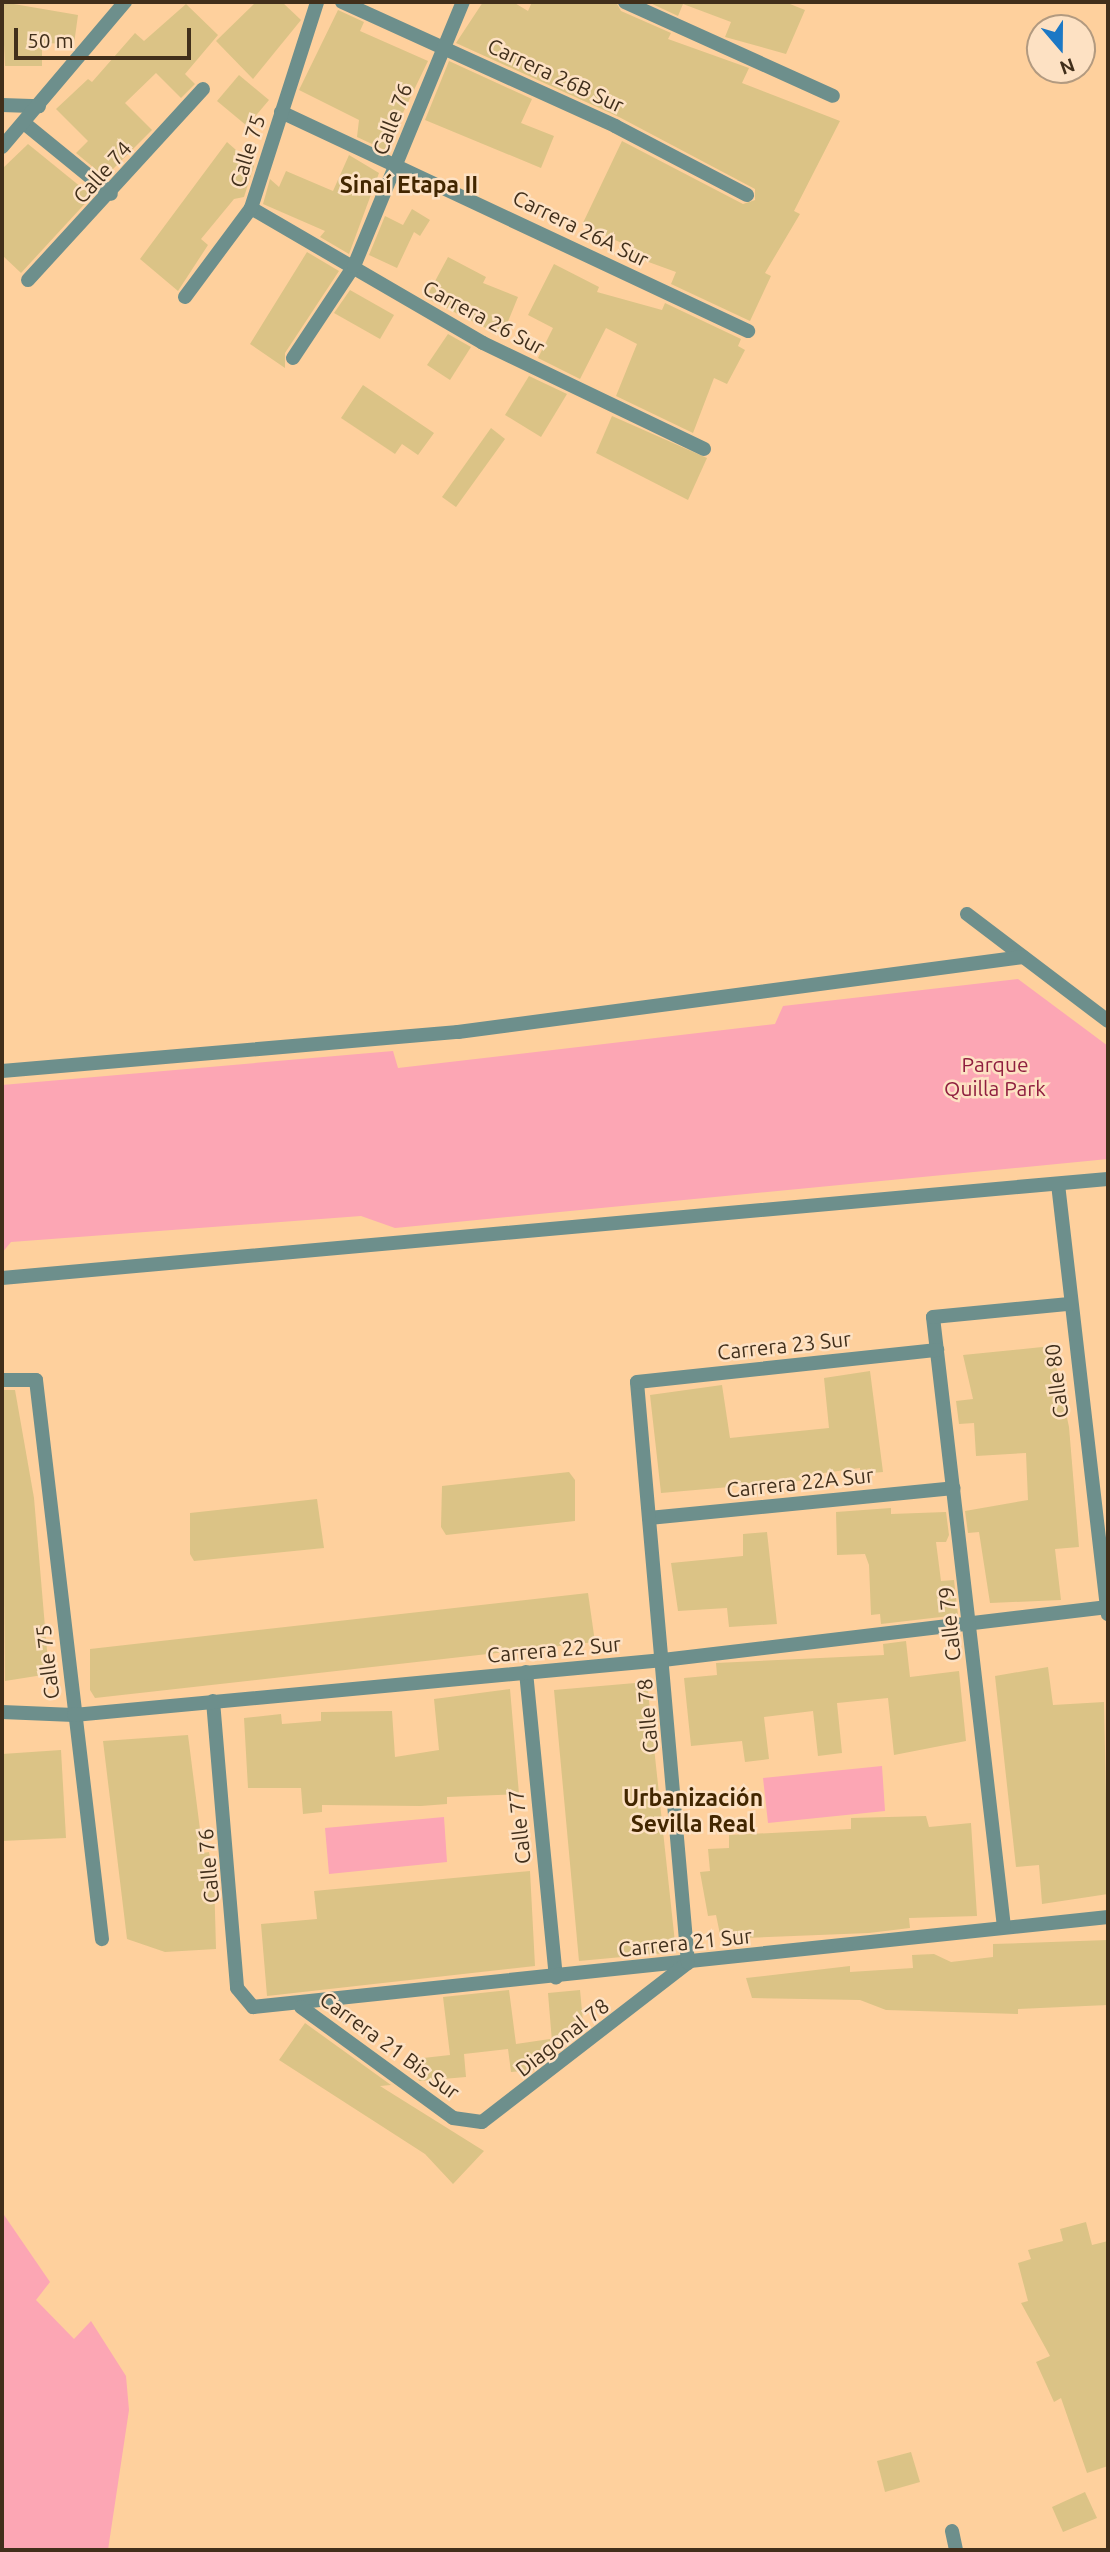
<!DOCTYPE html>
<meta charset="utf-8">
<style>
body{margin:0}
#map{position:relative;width:1110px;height:2552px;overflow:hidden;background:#fed09d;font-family:Ubuntu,sans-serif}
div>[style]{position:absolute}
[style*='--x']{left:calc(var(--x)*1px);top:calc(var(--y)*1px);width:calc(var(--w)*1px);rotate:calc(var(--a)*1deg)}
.green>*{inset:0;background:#fca6b4}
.building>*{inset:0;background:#dbc386}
.street>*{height:14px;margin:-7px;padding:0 7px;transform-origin:7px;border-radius:7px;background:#6d8f8c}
span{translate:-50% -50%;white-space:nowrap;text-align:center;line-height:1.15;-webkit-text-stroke:5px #fde1c3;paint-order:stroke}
.street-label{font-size:21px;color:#412f1b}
.park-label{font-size:21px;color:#8f1f3f}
.neighbourhood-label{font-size:23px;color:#422600;font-weight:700}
.frame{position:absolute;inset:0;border:4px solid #412f1b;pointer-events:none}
.north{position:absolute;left:1026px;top:14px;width:70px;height:70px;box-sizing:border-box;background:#fde1c3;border:2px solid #b29a80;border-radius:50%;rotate:160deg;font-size:19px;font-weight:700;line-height:28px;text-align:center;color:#412f1b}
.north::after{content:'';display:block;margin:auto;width:24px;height:32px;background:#1c78c5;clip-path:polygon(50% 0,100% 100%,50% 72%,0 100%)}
.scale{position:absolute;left:14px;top:28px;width:177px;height:32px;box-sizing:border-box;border:4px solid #412f1b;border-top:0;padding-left:9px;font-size:21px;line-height:24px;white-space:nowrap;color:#412f1b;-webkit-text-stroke:5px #fde1c3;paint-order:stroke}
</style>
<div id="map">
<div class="green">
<i style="clip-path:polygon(1018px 979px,1108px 1046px,1108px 1159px,395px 1228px,361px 1216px,11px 1242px,2px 1253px,2px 1085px,393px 1051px,398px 1068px,775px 1024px,783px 1006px)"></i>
<i style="clip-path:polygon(882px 1766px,885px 1811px,768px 1823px,763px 1778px)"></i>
<i style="clip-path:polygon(444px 1817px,447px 1862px,329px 1874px,325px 1828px)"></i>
<i style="clip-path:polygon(2px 2212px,50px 2282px,36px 2300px,74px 2339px,91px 2321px,126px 2376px,129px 2410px,108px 2550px,2px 2550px)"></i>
</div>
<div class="building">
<i style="clip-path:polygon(2px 2px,78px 15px,74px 44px,42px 43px,42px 66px,5px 66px)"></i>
<i style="clip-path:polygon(256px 2px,282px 2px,301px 20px,253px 79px,216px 41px)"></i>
<i style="clip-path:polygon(483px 2px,513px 2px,528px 11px,532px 2px,616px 2px,621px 11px,671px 33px,668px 39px,749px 68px,742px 83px,840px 121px,794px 211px,800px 214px,765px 273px,771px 276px,750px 321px,671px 284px,676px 272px,632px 256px,635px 249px,582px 225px,622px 141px,743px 204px,755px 200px,755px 189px,619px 117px,456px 43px)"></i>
<i style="clip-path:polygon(648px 2px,785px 2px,805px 10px,786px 54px,725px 37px,731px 22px,683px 4px,678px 16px)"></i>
<i style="clip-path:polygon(186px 4px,218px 35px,185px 74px,195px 84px,181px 98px,156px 73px,125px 103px,152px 130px,105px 177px,76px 153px,88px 141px,56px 109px,88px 79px,92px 82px,135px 33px,144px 41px)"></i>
<i style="clip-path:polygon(338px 10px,364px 22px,360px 31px,428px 61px,385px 150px,357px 137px,359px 120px,299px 90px)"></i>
<i style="clip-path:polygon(449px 61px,532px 99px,521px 123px,554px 136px,541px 168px,425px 120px)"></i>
<i style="clip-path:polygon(239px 75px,269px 100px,247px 126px,217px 101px)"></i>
<i style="clip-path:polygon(227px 142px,254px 166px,244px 197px,234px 199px,201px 239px,208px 245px,178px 291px,140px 259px)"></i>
<i style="clip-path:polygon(28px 144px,92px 196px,21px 273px,2px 255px,2px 169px)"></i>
<i style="clip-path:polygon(349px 155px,379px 173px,349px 254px,320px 237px,325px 231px,263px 204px,270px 179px,279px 187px,286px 171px,333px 191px)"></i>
<i style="clip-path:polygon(412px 209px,430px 220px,420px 236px,414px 232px,397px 268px,369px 255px,385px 216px,403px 225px)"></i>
<i style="clip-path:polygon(307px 252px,339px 271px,285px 353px,285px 368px,250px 344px)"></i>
<i style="clip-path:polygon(448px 257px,486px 277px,483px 283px,518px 297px,502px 336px,426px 298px)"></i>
<i style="clip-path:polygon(554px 264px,599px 287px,597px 292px,662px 310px,665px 303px,741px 339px,738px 346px,745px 350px,727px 384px,714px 378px,693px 433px,616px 396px,637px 344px,606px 328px,580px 379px,538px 358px,553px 328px,528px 315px)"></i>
<i style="clip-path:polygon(350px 290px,394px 315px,380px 339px,334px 313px)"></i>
<i style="clip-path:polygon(448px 334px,471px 347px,450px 380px,427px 365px)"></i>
<i style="clip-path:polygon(529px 376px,567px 394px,541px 437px,505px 415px)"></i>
<i style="clip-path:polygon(363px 385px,434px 433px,418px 455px,402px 444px,395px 454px,341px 418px)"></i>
<i style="clip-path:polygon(612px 416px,707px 458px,688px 500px,596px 453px)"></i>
<i style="clip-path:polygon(491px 428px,505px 439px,456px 507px,442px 497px)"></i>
<i style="clip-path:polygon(1052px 1346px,1069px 1427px,1079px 1547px,1055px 1549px,1061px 1600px,990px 1603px,979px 1532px,968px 1533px,965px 1511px,1028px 1500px,1026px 1453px,976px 1456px,974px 1423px,959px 1424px,956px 1401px,973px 1399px,963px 1355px)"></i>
<i style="clip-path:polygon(870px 1371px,883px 1472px,860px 1474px,860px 1468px,809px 1475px,809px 1480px,661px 1493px,650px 1395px,722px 1385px,730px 1438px,829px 1428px,824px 1378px)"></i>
<i style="clip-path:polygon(2px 1390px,15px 1390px,34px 1498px,49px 1674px,5px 1681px)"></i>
<i style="clip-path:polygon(569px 1472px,575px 1480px,575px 1521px,446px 1535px,441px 1527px,442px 1486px)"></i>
<i style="clip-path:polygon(317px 1499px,324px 1548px,194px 1561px,190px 1554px,190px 1513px)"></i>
<i style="clip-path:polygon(891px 1508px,891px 1514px,946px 1512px,949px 1535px,946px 1542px,936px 1542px,941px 1581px,954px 1580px,958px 1615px,881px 1624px,880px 1614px,871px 1615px,869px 1565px,865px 1554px,837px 1555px,836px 1512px)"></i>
<i style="clip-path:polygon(767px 1532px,777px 1624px,729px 1627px,727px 1608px,678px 1611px,671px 1563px,743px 1556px,743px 1534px)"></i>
<i style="clip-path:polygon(588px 1593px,595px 1642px,95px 1698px,90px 1690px,90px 1649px)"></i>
<i style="clip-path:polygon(906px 1641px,910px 1677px,959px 1671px,966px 1741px,894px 1755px,888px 1698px,837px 1703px,842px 1753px,818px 1756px,813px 1711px,764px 1717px,769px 1759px,745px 1762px,742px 1741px,691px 1746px,684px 1678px,717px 1675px,716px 1663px,884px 1655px,883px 1644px)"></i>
<i style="clip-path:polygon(1048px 1667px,1053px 1705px,1104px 1702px,1108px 1894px,1042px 1904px,1039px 1865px,1016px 1867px,995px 1676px)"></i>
<i style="clip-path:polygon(647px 1682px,676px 1952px,579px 1961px,554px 1690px)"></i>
<i style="clip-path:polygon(510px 1689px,519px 1794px,447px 1797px,447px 1804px,421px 1806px,322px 1805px,322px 1812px,303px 1814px,301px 1788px,248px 1788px,244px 1718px,281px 1714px,282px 1724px,321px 1721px,321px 1712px,392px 1711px,395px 1757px,439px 1750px,434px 1699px)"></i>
<i style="clip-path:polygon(188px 1735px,203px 1853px,209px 1852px,214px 1876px,216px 1949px,165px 1952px,127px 1939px,103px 1741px)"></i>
<i style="clip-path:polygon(61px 1750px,66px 1838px,2px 1841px,2px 1754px)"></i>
<i style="clip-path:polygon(926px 1816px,929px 1827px,971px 1823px,977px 1916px,909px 1918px,910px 1928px,869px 1933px,721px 1939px,716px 1915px,708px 1916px,700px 1872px,710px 1871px,708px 1849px,729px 1848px,729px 1835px,851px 1829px,851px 1818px)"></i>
<i style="clip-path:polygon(530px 1871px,535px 1966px,267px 1996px,261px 1924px,317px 1919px,314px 1891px)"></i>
<i style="clip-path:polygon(1108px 1940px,1108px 2005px,1018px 2009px,1018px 2014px,886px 2010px,860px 2000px,752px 1998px,746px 1978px,850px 1966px,850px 1972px,913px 1968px,912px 1955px,934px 1954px,951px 1962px,993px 1957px,993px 1944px)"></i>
<i style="clip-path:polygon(509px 1990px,516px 2044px,550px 2039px,551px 2057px,534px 2070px,511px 2072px,508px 2049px,464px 2054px,466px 2077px,419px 2081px,414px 2059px,450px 2055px,443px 1997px)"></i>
<i style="clip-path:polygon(580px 1990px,584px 2032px,552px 2042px,548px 1993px)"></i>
<i style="clip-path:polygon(305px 2023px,391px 2085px,380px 2086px,484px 2151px,453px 2184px,425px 2154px,279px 2060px)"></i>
<i style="clip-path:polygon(1086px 2222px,1092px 2245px,1108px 2241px,1108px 2466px,1087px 2473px,1061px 2398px,1054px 2402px,1036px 2362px,1050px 2356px,1021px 2303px,1028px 2301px,1018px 2263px,1031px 2259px,1028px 2250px,1063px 2241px,1060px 2229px)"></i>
<i style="clip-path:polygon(911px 2452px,920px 2482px,885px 2492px,877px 2461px)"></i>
<i style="clip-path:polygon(1085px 2492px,1097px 2518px,1063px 2532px,1052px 2507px)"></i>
</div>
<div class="street">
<i style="--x:342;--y:2;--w:300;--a:24.4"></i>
<i style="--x:615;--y:126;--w:149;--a:27.6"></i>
<i style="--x:625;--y:2;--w:228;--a:24.3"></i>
<i style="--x:2;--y:105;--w:37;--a:2"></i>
<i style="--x:281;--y:112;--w:516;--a:25.12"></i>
<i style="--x:24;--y:123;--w:112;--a:39.2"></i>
<i style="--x:2;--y:147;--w:190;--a:-49.7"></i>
<i style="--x:251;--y:208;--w:268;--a:30.2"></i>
<i style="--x:483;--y:343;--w:245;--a:25.6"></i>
<i style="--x:28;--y:280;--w:259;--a:-47.5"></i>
<i style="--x:185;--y:297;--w:111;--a:-53.4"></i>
<i style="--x:251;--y:208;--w:216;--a:-72.2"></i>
<i style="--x:293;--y:358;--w:110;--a:-56.5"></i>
<i style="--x:354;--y:266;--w:286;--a:-67.6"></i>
<i style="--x:967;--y:914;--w:177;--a:37.2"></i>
<i style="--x:2;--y:1071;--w:458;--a:-4.9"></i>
<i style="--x:458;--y:1032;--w:570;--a:-7.56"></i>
<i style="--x:1058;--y:1184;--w:433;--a:83.4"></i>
<i style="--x:2;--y:1278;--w:1110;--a:-5.12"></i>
<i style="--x:2;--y:1380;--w:34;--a:0"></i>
<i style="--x:36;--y:1380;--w:563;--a:83.27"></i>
<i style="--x:649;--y:1518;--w:306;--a:-5.6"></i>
<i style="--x:526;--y:1672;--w:307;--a:84.4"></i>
<i style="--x:213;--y:1701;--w:288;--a:85.2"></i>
<i style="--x:237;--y:1988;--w:25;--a:50"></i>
<i style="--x:253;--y:2007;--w:860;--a:-6.01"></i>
<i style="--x:2;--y:1712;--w:72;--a:2.4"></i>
<i style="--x:74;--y:1715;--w:592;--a:-5.33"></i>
<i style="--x:663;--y:1660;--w:448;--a:-6.8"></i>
<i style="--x:1004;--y:1927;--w:614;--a:-96.64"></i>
<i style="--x:933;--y:1317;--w:137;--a:-5.5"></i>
<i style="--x:301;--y:2007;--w:188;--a:36.1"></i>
<i style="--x:453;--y:2118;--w:29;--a:8"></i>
<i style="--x:482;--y:2122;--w:260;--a:-37.7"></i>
<i style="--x:688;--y:1963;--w:583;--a:-95.02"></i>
<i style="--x:637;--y:1382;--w:302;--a:-6.1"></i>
<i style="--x:952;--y:2531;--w:19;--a:78"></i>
</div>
<div class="street-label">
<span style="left:556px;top:75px;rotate:25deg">Carrera 26B Sur</span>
<span style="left:392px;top:119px;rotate:-69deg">Calle 76</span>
<span style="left:247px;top:151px;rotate:-73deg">Calle 75</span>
<span style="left:102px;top:172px;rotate:-48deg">Calle 74</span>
<span style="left:581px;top:228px;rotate:26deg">Carrera 26A Sur</span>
<span style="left:484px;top:317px;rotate:28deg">Carrera 26 Sur</span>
<span style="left:784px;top:1345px;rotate:-6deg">Carrera 23 Sur</span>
<span style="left:1056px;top:1381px;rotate:-97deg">Calle 80</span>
<span style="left:800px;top:1482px;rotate:-6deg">Carrera 22A Sur</span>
<span style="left:949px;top:1624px;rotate:-96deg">Calle 79</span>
<span style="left:554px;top:1649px;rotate:-5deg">Carrera 22 Sur</span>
<span style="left:47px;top:1662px;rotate:-97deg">Calle 75</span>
<span style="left:647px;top:1716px;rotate:-95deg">Calle 78</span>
<span style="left:519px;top:1827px;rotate:-96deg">Calle 77</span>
<span style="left:208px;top:1866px;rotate:-95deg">Calle 76</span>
<span style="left:685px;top:1942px;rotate:-6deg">Carrera 21 Sur</span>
<span style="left:562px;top:2037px;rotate:-38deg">Diagonal 78</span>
<span style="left:390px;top:2045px;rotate:36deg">Carrera 21 Bis Sur</span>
</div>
<div class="park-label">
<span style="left:995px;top:1076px">Parque<br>Quilla Park</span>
</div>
<div class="neighbourhood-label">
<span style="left:409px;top:185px">Sinaí Etapa II</span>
<span style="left:693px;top:1811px">Urbanización<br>Sevilla Real</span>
</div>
<div class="frame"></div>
<div class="north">N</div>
<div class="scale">50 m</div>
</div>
